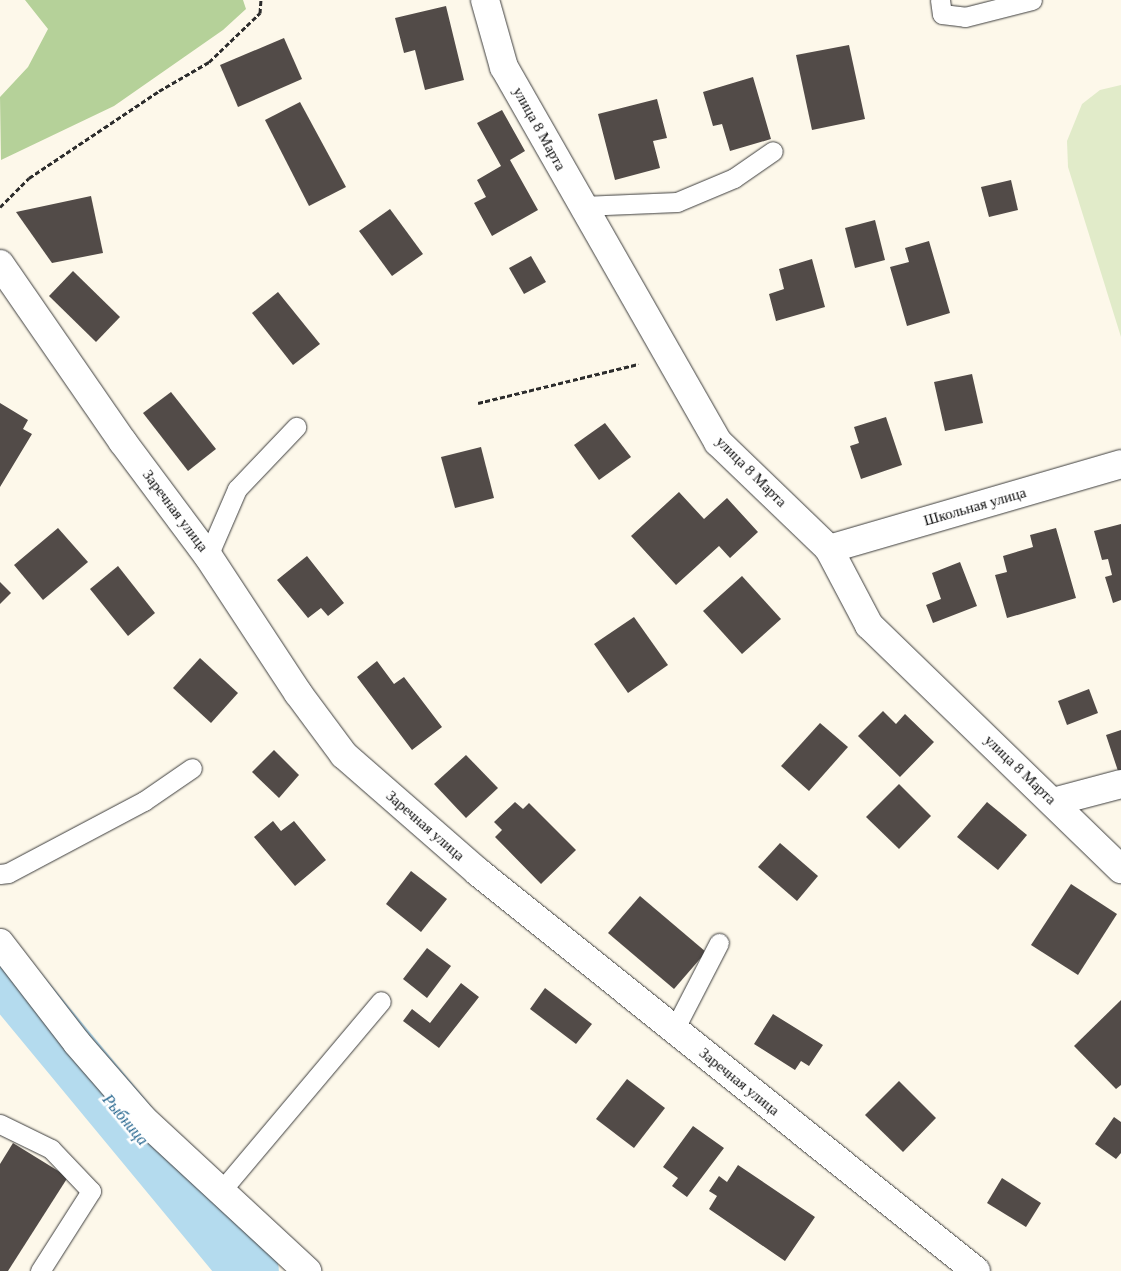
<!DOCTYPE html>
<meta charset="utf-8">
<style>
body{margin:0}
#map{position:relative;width:1121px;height:1271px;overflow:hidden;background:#fdf8ea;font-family:Georgia,serif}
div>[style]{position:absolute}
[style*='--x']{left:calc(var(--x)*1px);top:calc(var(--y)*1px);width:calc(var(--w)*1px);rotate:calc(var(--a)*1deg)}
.forest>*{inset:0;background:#b5d199}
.pitch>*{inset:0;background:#e1ebc9}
.river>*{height:58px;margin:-29px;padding:0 29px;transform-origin:29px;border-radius:29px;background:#b4dbee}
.building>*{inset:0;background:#524b48}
.path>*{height:3px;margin-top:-1.5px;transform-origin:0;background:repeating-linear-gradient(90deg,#2c2c2c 0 5px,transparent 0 7.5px)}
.roads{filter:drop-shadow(0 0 1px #3d3d3d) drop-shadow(0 0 1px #3d3d3d)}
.service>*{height:19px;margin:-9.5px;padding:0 9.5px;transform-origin:9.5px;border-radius:9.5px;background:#fff}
.minor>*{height:28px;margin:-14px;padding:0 14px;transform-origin:14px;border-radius:14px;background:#fff}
span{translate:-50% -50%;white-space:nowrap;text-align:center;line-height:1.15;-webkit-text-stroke:5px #fff;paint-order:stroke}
.street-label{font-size:15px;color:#0a0a0a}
.water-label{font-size:16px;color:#23648d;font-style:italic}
</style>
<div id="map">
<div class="forest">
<i style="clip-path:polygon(25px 0,243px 0,246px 9px,223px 30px,114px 106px,1px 160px,0 97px,28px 67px,48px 29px)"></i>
</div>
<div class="pitch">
<i style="clip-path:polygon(1121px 85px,1121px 337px,1068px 167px,1067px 141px,1082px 104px,1100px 90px)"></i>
</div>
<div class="river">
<i style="--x:0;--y:969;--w:392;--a:50.4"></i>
</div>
<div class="building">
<i style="clip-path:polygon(446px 6px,464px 80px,425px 90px,415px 50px,404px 53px,395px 18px)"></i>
<i style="clip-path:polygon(284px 38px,302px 79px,238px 107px,220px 65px)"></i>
<i style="clip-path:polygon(849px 45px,865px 119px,812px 130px,796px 55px)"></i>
<i style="clip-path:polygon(753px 77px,771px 139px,730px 151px,722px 124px,713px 126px,703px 92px)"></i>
<i style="clip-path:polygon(657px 99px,667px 138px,653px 141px,660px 168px,615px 180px,598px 114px)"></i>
<i style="clip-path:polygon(300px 102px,346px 187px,309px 206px,265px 120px)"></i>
<i style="clip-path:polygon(502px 110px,525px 151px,510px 160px,538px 210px,492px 236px,474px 203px,486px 197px,477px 180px,501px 166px,477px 123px)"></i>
<i style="clip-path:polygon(1011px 180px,1018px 210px,989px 217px,981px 187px)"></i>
<i style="clip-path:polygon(91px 196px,103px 253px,52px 263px,16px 212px)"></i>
<i style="clip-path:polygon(390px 209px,423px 254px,392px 276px,359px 231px)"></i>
<i style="clip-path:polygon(875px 220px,885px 260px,855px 268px,845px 228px)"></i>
<i style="clip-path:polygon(929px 241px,950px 313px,907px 326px,890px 267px,909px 262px,905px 248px)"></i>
<i style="clip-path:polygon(531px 256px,546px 282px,524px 294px,509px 268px)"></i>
<i style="clip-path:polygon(812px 259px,825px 307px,776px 321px,769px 294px,784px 289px,779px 269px)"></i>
<i style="clip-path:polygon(73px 271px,120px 317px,96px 342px,49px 296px)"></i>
<i style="clip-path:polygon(278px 292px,320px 344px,293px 365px,252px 313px)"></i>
<i style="clip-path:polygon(972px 374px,983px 423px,945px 431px,934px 382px)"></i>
<i style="clip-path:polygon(171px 392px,216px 449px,188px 471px,143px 413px)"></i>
<i style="clip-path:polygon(0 403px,28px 420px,23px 429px,32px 434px,0 487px)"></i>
<i style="clip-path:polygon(886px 417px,902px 465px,861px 479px,850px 446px,859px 443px,854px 427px)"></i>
<i style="clip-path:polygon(605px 423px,631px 457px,599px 480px,574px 445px)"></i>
<i style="clip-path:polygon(481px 447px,494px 498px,455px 508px,441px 457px)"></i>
<i style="clip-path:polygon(679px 492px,704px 519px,727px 498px,758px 532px,730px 558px,719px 546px,676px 585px,631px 536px)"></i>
<i style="clip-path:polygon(1121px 524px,1121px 600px,1113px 603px,1105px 577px,1112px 575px,1108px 559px,1102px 560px,1094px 531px)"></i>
<i style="clip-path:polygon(58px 528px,88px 562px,43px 600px,14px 565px)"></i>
<i style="clip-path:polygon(1056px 528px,1076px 598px,1007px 618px,995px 575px,1007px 572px,1003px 556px,1033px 547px,1030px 535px)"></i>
<i style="clip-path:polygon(307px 556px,344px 603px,328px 616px,321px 608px,308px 618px,277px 580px)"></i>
<i style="clip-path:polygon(960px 562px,977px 606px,933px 623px,926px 605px,941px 599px,932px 573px)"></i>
<i style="clip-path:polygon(118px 566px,155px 613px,128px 636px,90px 589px)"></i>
<i style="clip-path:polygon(742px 576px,781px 619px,742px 654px,703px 611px)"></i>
<i style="clip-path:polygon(0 582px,11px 593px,0 604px)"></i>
<i style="clip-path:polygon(634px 617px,668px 665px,628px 693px,594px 644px)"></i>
<i style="clip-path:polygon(200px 658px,238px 693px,211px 723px,173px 688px)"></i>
<i style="clip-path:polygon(377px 661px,394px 684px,404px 677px,442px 727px,412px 750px,357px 677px)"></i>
<i style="clip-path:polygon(1089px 689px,1098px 713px,1067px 725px,1058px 701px)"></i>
<i style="clip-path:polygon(883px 711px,896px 724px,905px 714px,934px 742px,900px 777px,858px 736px)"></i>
<i style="clip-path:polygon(820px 723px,848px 747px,809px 791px,781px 766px)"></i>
<i style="clip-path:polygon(1121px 730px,1121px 780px,1106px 735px)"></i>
<i style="clip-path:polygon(274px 750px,299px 775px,279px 798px,252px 772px)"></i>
<i style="clip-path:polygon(466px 755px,498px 788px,466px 818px,434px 784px)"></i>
<i style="clip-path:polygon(899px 784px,931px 816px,899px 849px,866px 817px)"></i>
<i style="clip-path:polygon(515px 802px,523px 809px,529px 803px,576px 850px,541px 884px,495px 837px,502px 830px,494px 822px)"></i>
<i style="clip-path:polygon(987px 802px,1027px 835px,998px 870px,957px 837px)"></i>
<i style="clip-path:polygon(273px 821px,281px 831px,294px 821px,326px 860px,295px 886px,254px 837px)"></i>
<i style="clip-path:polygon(780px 843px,818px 876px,797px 901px,758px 867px)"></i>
<i style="clip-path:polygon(411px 871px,447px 899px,421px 932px,386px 904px)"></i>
<i style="clip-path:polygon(1071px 884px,1117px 914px,1078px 975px,1031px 945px)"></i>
<i style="clip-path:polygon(640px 896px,706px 952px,674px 989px,608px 933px)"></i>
<i style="clip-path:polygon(427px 948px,451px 966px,427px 998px,403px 979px)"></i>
<i style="clip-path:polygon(461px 983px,479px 997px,439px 1048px,403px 1021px,412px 1009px,430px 1023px)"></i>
<i style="clip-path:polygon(545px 988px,592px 1024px,576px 1044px,530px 1009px)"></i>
<i style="clip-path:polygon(1121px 1000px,1121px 1085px,1116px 1089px,1074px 1046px)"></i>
<i style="clip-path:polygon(773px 1014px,823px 1045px,809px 1066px,801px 1061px,795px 1070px,754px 1044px)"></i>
<i style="clip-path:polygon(627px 1079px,665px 1108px,634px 1148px,596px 1119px)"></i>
<i style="clip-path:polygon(899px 1081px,936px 1118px,903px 1152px,865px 1115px)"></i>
<i style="clip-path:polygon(1114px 1117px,1121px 1122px,1121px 1153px,1116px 1159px,1095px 1144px)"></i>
<i style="clip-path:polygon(693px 1126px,724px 1148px,687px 1197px,672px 1186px,678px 1178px,663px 1167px)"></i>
<i style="clip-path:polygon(13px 1143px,68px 1177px,8px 1271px,0 1271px,0 1164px)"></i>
<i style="clip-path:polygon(738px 1165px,815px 1217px,785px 1261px,709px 1209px,717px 1196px,709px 1191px,719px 1176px,727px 1182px)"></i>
<i style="clip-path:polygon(1002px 1178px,1041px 1203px,1026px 1227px,987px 1203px)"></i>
</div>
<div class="path">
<i style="--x:0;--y:207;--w:41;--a:-45"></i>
<i style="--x:29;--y:178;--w:156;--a:-33.8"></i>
<i style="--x:159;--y:91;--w:58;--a:-30.1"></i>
<i style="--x:209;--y:62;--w:71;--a:-43.9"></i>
<i style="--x:260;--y:13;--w:13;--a:-86"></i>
<i style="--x:478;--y:403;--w:165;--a:-13.7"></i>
</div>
<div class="roads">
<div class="service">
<i style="--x:940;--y:0;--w:14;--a:82"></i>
<i style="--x:942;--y:14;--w:23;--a:7"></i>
<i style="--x:965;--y:17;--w:69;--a:-14.2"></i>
<i style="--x:582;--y:206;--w:95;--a:-2.4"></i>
<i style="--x:677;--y:202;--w:62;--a:-22.8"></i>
<i style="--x:734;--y:178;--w:47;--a:-34.7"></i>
<i style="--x:208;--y:556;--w:73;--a:-66.6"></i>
<i style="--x:237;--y:489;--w:86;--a:-46.4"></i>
<i style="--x:0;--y:874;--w:8;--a:-7"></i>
<i style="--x:8;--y:873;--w:154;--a:-27.9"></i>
<i style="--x:144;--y:801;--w:58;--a:-34.5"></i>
<i style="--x:674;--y:1030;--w:98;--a:-62.7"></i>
<i style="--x:0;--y:1124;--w:57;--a:26.1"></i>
<i style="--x:51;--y:1149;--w:58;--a:46.4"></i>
<i style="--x:91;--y:1191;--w:95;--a:122.5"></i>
<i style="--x:221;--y:1191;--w:248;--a:-49.9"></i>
</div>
<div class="minor">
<i style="--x:485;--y:0;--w:70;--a:74.2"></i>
<i style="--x:504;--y:67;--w:432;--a:60.3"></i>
<i style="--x:718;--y:442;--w:154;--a:43.9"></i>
<i style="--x:829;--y:549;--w:86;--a:62.2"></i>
<i style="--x:869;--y:625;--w:351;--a:44.1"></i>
<i style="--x:0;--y:264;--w:216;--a:55.4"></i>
<i style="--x:123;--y:442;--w:142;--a:53.3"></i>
<i style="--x:208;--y:556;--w:164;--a:56.7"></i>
<i style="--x:298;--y:693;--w:77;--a:53.4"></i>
<i style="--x:344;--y:755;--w:178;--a:41.1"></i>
<i style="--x:478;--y:872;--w:638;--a:38.7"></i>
<i style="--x:829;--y:549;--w:304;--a:-16.2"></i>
<i style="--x:1053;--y:802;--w:70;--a:-14.8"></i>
<i style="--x:0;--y:943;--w:126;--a:52.4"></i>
<i style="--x:77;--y:1043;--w:101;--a:49"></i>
<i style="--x:143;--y:1119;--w:224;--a:42.8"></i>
</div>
</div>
<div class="street-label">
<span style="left:539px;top:129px;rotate:61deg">улица 8 Марта</span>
<span style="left:751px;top:472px;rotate:45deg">улица 8 Марта</span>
<span style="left:975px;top:507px;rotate:-16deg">Школьная улица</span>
<span style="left:175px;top:511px;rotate:53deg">Заречная улица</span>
<span style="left:1020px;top:770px;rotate:44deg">улица 8 Марта</span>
<span style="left:425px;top:826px;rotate:41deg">Заречная улица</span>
<span style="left:739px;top:1082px;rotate:39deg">Заречная улица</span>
</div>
<div class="water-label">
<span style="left:125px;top:1120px;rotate:50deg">Рыбница</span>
</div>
</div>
